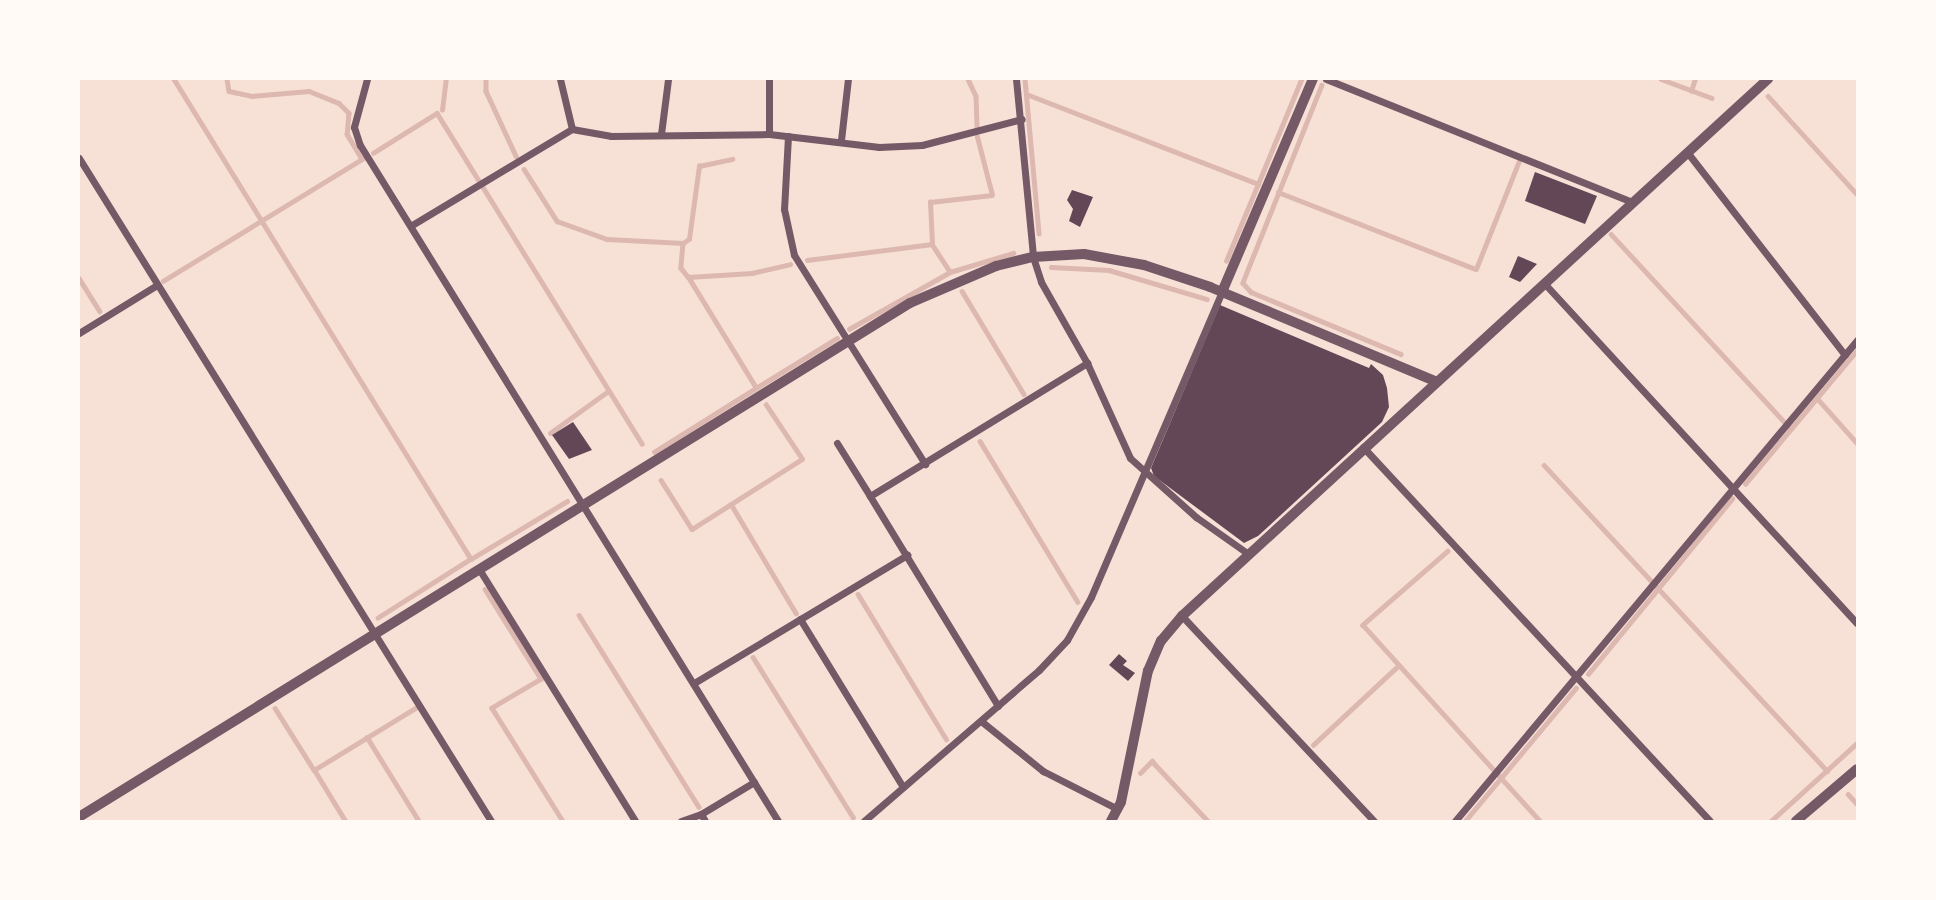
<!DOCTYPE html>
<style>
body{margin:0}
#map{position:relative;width:1936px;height:900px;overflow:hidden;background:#f7e1d7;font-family:Mulish,sans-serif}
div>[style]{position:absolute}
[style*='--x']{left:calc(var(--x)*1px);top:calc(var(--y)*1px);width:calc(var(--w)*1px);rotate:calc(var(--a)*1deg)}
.stream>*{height:4.5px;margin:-2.25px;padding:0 2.25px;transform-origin:2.25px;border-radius:2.25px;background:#dcb8b0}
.building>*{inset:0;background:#644757}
.minor>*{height:7px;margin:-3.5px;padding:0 3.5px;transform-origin:3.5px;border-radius:3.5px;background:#755966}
.tertiary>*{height:10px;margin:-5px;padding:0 5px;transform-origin:5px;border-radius:5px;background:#755966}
span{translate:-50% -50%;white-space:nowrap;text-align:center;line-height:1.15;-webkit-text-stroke:5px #fffaf5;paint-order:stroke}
.frame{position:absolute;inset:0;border:80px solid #fffaf5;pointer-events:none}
</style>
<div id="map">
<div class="stream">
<i style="--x:174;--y:79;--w:564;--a:58.25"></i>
<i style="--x:471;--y:559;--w:110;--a:147.6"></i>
<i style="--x:227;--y:79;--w:12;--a:81"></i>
<i style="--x:229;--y:91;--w:24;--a:12"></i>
<i style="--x:252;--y:96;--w:57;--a:-5"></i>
<i style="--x:309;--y:91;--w:32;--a:22"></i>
<i style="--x:339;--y:103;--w:14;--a:45"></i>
<i style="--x:349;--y:113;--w:21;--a:95"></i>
<i style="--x:347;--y:134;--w:29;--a:59"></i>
<i style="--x:486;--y:79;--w:12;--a:90"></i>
<i style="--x:486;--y:91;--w:72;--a:65.2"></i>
<i style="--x:968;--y:79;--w:19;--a:65"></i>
<i style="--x:976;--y:96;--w:31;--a:88"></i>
<i style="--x:1025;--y:79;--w:155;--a:84.8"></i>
<i style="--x:1661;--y:79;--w:54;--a:20.4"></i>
<i style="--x:1322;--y:85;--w:213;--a:111.8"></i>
<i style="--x:1243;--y:283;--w:12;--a:48"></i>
<i style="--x:1251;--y:292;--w:162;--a:22.5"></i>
<i style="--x:1691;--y:91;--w:13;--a:-72"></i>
<i style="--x:1029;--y:95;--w:246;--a:21.2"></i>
<i style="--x:1768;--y:96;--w:132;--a:47.8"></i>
<i style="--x:442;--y:110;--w:31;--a:-83"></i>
<i style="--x:373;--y:153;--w:75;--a:-32"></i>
<i style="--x:437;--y:113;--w:389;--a:58.2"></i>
<i style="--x:524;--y:169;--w:62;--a:57.6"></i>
<i style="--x:557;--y:221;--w:53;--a:19.8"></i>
<i style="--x:607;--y:239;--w:76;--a:3"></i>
<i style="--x:683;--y:243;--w:25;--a:95"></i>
<i style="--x:681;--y:268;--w:11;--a:52"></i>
<i style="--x:688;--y:277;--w:64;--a:-3.6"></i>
<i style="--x:752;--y:273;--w:39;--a:-13"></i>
<i style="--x:1278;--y:192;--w:212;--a:21.3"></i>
<i style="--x:1476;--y:269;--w:116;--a:-68.3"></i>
<i style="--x:1611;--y:234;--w:265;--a:47.3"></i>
<i style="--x:683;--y:243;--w:7;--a:-34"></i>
<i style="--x:689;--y:239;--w:74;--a:-82.2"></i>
<i style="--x:699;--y:166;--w:34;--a:-12"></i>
<i style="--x:932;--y:244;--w:33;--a:57"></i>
<i style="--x:950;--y:272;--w:66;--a:-16.8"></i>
<i style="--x:807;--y:260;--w:126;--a:-7.3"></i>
<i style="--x:932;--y:244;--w:42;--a:-92.7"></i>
<i style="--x:930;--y:202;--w:62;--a:-6.4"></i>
<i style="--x:992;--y:195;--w:60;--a:-104.5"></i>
<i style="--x:1226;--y:261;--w:196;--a:-67.5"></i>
<i style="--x:1051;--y:267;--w:58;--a:3"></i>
<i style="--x:1109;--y:270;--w:102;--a:16.5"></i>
<i style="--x:79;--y:278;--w:39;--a:58"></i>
<i style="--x:163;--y:281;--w:236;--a:-31.5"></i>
<i style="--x:962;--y:291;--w:120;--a:59"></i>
<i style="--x:849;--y:329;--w:116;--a:-29.4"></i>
<i style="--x:756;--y:388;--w:95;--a:-31.7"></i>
<i style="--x:1817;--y:398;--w:60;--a:48.4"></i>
<i style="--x:550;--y:433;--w:70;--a:-35.7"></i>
<i style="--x:980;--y:441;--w:188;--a:58.7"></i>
<i style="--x:654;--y:452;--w:120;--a:-32.1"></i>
<i style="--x:756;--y:388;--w:130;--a:-121.5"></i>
<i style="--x:1544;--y:465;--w:417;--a:47.2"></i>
<i style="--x:661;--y:480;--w:58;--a:57.7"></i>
<i style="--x:692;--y:529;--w:130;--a:-32.5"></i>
<i style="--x:802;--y:459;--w:65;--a:-123.7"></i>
<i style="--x:1745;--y:484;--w:175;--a:-50.1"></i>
<i style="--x:731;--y:504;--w:127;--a:59.2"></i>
<i style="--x:1448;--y:551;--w:113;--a:139"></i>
<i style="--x:1363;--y:625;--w:264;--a:47.9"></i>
<i style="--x:471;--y:559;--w:112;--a:-31.1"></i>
<i style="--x:485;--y:589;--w:106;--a:58.1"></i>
<i style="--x:541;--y:679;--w:57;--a:149.4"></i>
<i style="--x:492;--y:708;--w:133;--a:57.9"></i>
<i style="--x:858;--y:594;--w:170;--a:58.7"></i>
<i style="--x:579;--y:615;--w:226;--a:58"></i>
<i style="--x:753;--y:657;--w:189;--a:58"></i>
<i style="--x:1588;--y:674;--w:227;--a:-50.6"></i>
<i style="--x:275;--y:708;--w:73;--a:57.8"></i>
<i style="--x:367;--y:737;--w:99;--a:58.2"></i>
<i style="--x:1313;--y:745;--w:117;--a:-42.9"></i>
<i style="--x:1140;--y:773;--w:17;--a:-45"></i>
<i style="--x:1152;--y:761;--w:82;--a:47"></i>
<i style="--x:1848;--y:794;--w:13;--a:48"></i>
<i style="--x:345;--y:821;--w:60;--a:-121.3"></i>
<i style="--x:314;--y:770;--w:119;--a:-31.5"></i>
<i style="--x:1465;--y:821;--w:173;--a:-50.2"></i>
<i style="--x:1771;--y:821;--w:116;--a:-42.2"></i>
</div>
<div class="building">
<i style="clip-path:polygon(1535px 172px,1597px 196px,1585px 224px,1525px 201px)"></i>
<i style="clip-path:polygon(1072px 190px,1093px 197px,1080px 227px,1069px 221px,1073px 209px,1067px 200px)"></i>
<i style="clip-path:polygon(1518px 256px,1537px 264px,1520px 282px,1509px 277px)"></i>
<i style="clip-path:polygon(1220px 305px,1369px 368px,1371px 364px,1383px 375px,1387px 388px,1389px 407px,1382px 422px,1258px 536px,1244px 543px,1154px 476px,1151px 468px)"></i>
<i style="clip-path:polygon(573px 422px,592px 450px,569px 459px,552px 435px)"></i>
<i style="clip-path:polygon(1119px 654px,1127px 661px,1123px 665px,1135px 673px,1128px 681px,1109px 665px)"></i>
</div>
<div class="minor">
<i style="--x:367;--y:79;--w:50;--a:105.2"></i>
<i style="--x:354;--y:127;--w:19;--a:72"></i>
<i style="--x:360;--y:145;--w:795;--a:58.27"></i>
<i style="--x:560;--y:79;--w:51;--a:76.5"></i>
<i style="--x:572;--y:129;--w:40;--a:10"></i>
<i style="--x:611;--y:136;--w:158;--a:-0.7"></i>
<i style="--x:769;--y:134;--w:111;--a:6.7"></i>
<i style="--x:879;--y:147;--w:43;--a:-2.7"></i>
<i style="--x:922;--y:145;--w:103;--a:-14.6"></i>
<i style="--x:1016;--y:79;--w:179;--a:84.5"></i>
<i style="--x:1033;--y:257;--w:26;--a:72"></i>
<i style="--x:1041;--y:282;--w:93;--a:60.4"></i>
<i style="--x:1326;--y:79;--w:330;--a:21.9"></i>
<i style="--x:661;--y:134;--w:55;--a:-82.7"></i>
<i style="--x:769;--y:134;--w:55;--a:-90"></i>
<i style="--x:788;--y:136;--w:73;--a:93.1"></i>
<i style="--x:784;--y:209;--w:47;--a:77.7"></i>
<i style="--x:794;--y:255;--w:247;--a:57.9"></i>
<i style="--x:841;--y:140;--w:61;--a:-83.5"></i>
<i style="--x:1687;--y:152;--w:257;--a:52.1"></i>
<i style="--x:79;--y:158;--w:781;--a:58.14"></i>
<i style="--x:412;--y:225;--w:187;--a:-31"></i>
<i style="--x:1544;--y:283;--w:462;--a:47.4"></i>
<i style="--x:79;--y:333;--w:92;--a:-31.6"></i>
<i style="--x:837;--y:443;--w:62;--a:58.1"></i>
<i style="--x:1363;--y:447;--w:510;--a:47.14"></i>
<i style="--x:479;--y:569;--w:296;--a:58.2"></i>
<i style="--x:1182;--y:616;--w:281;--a:46.9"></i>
<i style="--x:800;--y:619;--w:197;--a:58.5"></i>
<i style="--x:694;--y:683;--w:249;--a:-31"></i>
<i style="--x:998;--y:706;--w:246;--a:-121.4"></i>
<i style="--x:870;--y:496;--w:255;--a:-31.5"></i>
<i style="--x:1087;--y:363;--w:104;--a:65.6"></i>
<i style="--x:1130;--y:458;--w:89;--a:41.8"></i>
<i style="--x:1196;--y:517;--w:62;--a:35.2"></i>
<i style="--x:981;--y:721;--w:80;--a:38.9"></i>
<i style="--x:1043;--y:771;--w:84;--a:26.9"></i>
<i style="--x:701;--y:814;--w:62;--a:-31.1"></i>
<i style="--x:681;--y:821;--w:21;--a:-19"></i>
<i style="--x:701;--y:814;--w:8;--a:60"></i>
<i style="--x:864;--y:821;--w:231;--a:-40.8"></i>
<i style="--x:1039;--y:670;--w:41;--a:-47"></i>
<i style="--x:1067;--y:640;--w:49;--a:-60.8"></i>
<i style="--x:1091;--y:597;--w:332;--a:-66.8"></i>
<i style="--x:1455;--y:821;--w:627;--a:-50.11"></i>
</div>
<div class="tertiary">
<i style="--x:1222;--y:292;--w:232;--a:-66.9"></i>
<i style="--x:79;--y:817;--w:977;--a:-31.74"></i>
<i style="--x:910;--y:303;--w:94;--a:-23.3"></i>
<i style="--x:996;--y:266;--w:38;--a:-14"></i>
<i style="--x:1033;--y:257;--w:51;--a:-3.4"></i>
<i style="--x:1084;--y:254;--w:61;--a:10.4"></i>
<i style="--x:1144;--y:265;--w:70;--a:18.4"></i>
<i style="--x:1210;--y:287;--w:244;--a:22.7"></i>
<i style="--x:1111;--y:821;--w:21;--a:-62"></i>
<i style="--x:1121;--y:802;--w:134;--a:-78.4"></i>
<i style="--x:1148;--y:671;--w:33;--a:-67"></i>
<i style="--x:1161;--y:641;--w:33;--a:-50"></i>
<i style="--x:1182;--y:616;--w:795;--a:-42.5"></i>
<i style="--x:1796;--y:821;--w:80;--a:-40.4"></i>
</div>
<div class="frame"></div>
</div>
